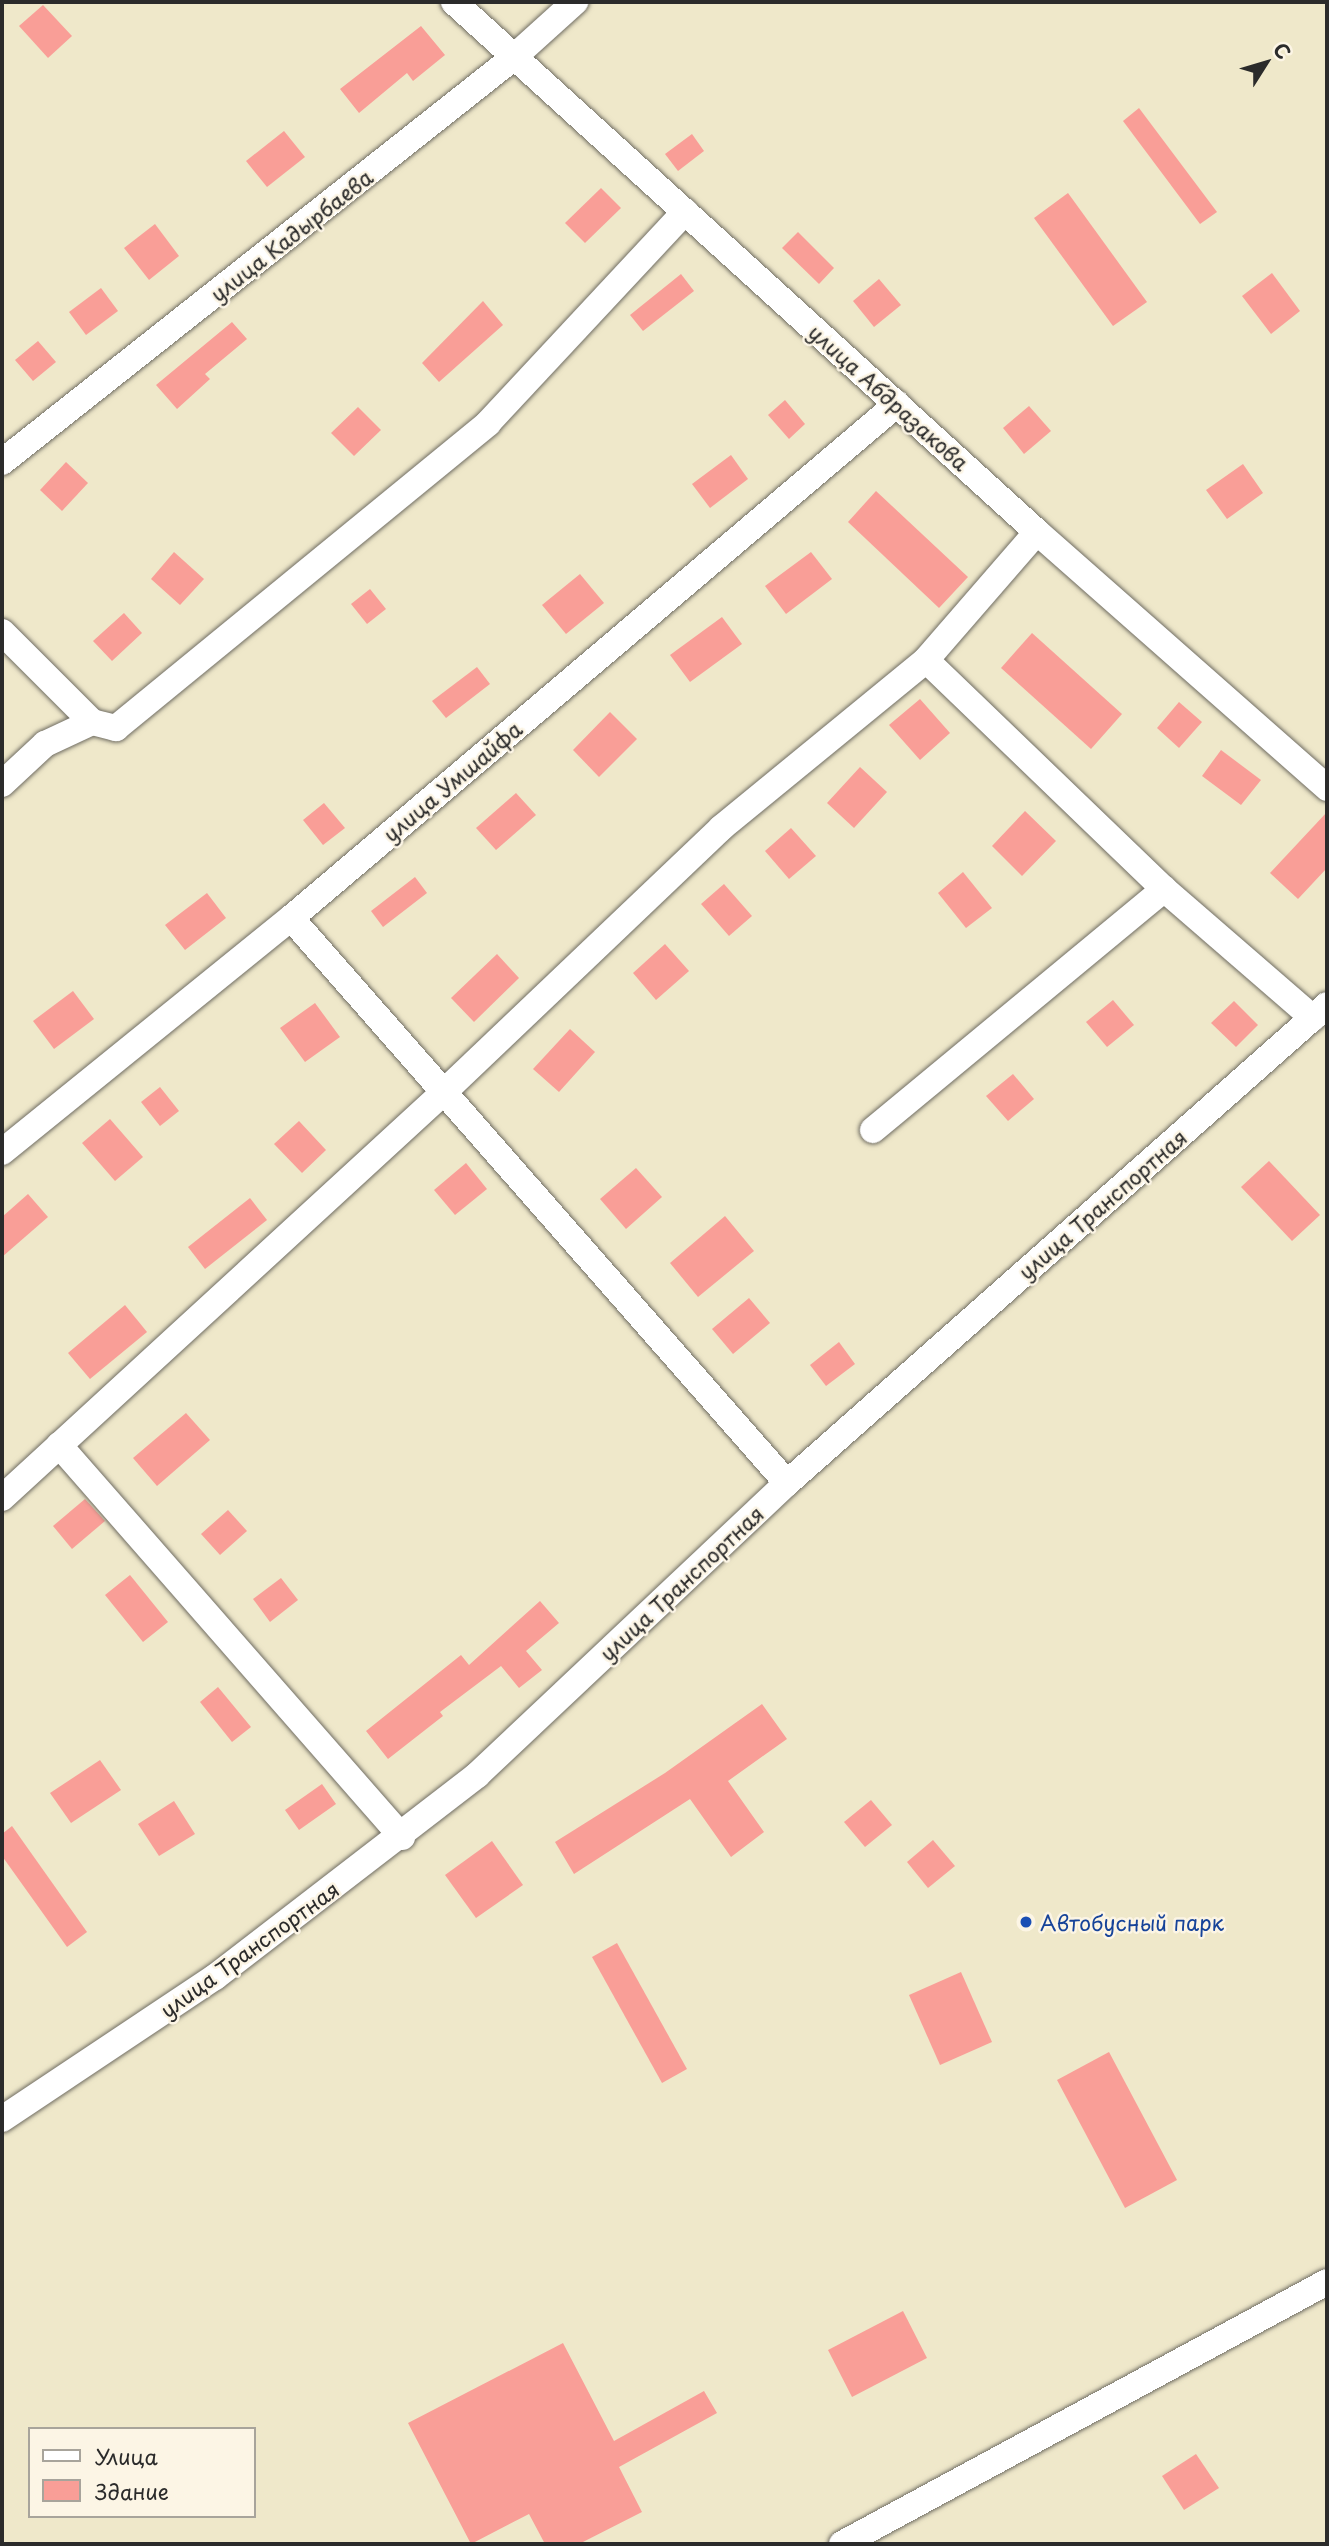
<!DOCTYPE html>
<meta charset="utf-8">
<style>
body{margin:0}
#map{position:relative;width:1329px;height:2546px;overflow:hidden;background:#efe8ca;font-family:"Playpen Sans",sans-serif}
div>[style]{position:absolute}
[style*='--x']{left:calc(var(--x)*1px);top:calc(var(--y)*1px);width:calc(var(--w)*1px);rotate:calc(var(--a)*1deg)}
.building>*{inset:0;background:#f99e97}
.roads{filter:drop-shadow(0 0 2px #706d63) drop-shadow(0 0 2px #706d63)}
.minor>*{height:26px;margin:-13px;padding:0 13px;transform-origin:13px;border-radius:13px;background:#fff}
.dots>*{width:19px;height:19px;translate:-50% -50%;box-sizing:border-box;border:4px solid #fcf5e5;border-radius:50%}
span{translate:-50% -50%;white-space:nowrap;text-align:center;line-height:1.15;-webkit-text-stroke:5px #fcf5e5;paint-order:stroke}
.street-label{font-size:21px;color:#2b2b2b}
.transit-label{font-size:21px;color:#164399}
.left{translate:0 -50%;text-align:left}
.frame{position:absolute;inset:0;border:4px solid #2b2b2b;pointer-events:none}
.legend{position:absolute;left:28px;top:2427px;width:228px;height:91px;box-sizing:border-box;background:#fcf5e5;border:2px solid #a8a49b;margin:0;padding:9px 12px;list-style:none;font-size:21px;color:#2b2b2b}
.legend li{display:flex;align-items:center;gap:14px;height:35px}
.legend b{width:35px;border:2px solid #a8a49b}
.north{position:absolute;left:1231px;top:28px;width:70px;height:70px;-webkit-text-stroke:5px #fcf5e5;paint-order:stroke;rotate:53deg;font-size:19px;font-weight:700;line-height:28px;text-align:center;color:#2b2b2b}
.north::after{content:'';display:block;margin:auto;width:24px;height:32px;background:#2b2b2b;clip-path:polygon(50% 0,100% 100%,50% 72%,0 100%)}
</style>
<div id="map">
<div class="building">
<i style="clip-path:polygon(43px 5px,72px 36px,48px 58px,19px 26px)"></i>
<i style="clip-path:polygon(421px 26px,445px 55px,413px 81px,407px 73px,359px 113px,340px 89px)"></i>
<i style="clip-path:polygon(1139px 108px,1217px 212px,1200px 224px,1123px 121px)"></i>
<i style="clip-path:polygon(284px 131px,305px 157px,267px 187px,246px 161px)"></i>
<i style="clip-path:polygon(692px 134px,704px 151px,678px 171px,665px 154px)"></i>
<i style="clip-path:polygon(601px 188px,621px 208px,585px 243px,565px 223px)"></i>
<i style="clip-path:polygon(1068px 193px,1147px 302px,1113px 326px,1034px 218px)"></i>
<i style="clip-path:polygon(155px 224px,179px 256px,149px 280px,124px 248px)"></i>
<i style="clip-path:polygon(798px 232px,834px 268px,819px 284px,782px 248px)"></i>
<i style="clip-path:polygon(1272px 273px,1300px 311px,1271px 334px,1242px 296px)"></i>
<i style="clip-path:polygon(681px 274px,694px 291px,643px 331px,630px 315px)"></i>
<i style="clip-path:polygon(879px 279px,901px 305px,874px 327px,853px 301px)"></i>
<i style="clip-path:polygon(101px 288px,118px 311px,86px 335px,69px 312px)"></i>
<i style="clip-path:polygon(483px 301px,503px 325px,439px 382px,422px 363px)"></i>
<i style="clip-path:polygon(232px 322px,247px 339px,205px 374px,210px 379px,177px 409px,156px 385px)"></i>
<i style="clip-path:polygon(38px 341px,56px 362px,33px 381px,15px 360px)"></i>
<i style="clip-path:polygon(785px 400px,805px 424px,789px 439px,768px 415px)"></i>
<i style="clip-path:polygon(1029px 406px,1051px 431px,1024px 454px,1003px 428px)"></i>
<i style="clip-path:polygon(358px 407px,381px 430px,354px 456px,331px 433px)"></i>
<i style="clip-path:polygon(731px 455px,748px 479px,710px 508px,692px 484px)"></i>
<i style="clip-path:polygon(66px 462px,88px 483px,62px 511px,40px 490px)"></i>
<i style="clip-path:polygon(1243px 464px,1263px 493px,1227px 519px,1206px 490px)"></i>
<i style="clip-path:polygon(876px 491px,968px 577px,939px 608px,848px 522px)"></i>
<i style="clip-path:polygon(174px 552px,204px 579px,180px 605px,151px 579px)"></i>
<i style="clip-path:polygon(811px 552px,832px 579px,786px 614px,765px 586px)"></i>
<i style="clip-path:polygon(580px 574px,604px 603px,566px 634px,542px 605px)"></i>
<i style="clip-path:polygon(370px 589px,386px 609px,367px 624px,351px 604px)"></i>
<i style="clip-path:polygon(124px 613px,142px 633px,112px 661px,93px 641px)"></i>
<i style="clip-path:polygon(722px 617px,742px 644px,690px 682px,670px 655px)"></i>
<i style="clip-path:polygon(1032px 633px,1122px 714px,1091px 749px,1001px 668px)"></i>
<i style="clip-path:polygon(477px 667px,490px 684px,446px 718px,432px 701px)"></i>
<i style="clip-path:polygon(920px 699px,950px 733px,920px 760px,889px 725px)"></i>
<i style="clip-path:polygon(1179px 702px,1202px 722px,1179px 748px,1157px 728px)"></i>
<i style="clip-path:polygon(610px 712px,637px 739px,599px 777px,573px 750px)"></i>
<i style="clip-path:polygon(1221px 750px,1261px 780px,1241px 805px,1202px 776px)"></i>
<i style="clip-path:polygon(860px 767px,887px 792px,854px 828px,827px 803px)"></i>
<i style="clip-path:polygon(516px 793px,536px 815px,496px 850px,476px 828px)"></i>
<i style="clip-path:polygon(324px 803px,345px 828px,323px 845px,303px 820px)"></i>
<i style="clip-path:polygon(1025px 811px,1056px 841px,1022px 876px,992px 846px)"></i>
<i style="clip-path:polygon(1327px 812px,1327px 868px,1298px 899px,1270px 873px)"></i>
<i style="clip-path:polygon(791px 828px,816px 856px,789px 879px,765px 851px)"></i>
<i style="clip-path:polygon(963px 872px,992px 908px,966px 928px,938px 893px)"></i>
<i style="clip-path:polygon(415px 877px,427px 893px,383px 927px,371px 911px)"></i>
<i style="clip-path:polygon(724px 884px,752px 916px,729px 936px,701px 904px)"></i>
<i style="clip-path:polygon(207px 893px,226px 918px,185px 950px,165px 925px)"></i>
<i style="clip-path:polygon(665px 944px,689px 971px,656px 1000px,633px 973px)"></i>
<i style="clip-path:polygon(497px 954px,519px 978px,474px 1022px,451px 998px)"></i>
<i style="clip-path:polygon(73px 991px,94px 1019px,54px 1049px,33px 1021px)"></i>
<i style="clip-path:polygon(1113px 1000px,1134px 1025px,1107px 1047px,1086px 1022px)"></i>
<i style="clip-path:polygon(1234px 1001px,1258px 1025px,1236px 1047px,1211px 1023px)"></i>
<i style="clip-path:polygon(315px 1003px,340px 1037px,305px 1062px,280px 1028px)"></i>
<i style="clip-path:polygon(570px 1029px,595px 1052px,559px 1092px,533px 1069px)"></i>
<i style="clip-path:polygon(1013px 1074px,1034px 1099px,1008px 1121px,986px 1096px)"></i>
<i style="clip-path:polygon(160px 1087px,179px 1111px,160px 1126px,141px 1102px)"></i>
<i style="clip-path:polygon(110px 1119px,143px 1157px,115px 1181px,82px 1143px)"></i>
<i style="clip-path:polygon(299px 1121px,326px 1150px,302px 1173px,274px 1144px)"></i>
<i style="clip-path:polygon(1269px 1161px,1320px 1215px,1292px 1241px,1241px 1187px)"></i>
<i style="clip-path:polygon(466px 1163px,487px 1189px,455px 1215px,434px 1190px)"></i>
<i style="clip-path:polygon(636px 1168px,662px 1197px,626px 1229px,600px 1199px)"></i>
<i style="clip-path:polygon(28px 1194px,48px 1217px,2px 1257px,2px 1217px)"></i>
<i style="clip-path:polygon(250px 1198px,267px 1220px,205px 1269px,188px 1247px)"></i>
<i style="clip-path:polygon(725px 1216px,754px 1251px,698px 1297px,670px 1263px)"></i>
<i style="clip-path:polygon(749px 1298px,770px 1323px,733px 1354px,712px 1329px)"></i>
<i style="clip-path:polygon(125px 1305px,147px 1332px,90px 1379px,68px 1353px)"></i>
<i style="clip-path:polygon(839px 1342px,855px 1364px,826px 1386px,810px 1365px)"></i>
<i style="clip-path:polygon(186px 1413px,210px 1440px,157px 1486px,133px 1458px)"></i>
<i style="clip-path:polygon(85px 1499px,105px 1521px,72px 1549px,53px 1526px)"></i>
<i style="clip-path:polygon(228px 1510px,247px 1531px,220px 1555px,201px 1534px)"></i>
<i style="clip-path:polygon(130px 1575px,168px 1622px,143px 1642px,105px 1595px)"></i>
<i style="clip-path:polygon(281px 1578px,298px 1600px,270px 1622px,253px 1599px)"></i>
<i style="clip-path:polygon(540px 1601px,559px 1623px,526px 1651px,542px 1670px,519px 1688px,501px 1666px,440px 1712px,443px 1716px,388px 1759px,366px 1731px,461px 1655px,469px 1665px)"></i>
<i style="clip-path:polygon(218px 1687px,251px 1727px,232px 1742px,200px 1702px)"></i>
<i style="clip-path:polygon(762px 1704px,787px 1739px,728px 1781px,764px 1832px,731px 1857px,690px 1799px,574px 1874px,555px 1842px,665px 1773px)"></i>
<i style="clip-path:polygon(100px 1760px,121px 1790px,71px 1823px,50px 1793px)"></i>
<i style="clip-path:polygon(322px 1784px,336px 1804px,299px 1830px,285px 1810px)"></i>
<i style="clip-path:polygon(871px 1800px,892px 1825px,865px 1847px,844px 1822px)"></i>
<i style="clip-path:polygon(174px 1801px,195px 1834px,159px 1856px,138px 1824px)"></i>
<i style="clip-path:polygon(12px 1826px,87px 1932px,67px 1947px,2px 1856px,2px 1834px)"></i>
<i style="clip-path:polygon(933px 1840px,955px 1866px,928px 1888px,907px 1862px)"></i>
<i style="clip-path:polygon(492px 1841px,523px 1885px,476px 1918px,445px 1875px)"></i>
<i style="clip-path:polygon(617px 1943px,687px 2069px,662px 2083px,592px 1957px)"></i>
<i style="clip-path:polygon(961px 1972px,992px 2042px,940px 2065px,909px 1995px)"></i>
<i style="clip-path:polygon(1109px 2052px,1177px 2180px,1125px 2208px,1057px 2080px)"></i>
<i style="clip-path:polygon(903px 2311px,927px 2358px,852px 2397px,828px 2350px)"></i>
<i style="clip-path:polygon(563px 2343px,614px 2441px,704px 2391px,717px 2413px,619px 2467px,642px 2512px,579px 2544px,545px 2544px,529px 2514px,471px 2544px,408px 2423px)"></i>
<i style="clip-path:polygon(1196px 2454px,1219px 2488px,1184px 2510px,1162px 2476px)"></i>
</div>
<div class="roads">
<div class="minor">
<i style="--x:454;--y:2;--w:788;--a:42.27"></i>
<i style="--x:1037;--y:532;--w:387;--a:41.4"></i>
<i style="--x:2;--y:462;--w:651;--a:-38.33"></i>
<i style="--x:513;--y:58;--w:84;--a:-42.1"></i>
<i style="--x:2;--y:632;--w:127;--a:45"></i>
<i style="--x:92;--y:722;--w:25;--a:14"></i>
<i style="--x:116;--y:728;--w:481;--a:-39.3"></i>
<i style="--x:488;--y:423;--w:289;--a:-47"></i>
<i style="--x:926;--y:660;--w:330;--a:43.9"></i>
<i style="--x:1164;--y:889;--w:197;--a:40.9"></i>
<i style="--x:2;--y:784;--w:59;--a:-42.9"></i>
<i style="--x:45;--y:744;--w:52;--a:-25.1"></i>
<i style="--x:291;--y:918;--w:752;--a:48.72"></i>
<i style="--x:873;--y:1130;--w:378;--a:-39.6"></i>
<i style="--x:2;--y:1152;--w:372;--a:-39"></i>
<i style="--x:291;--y:918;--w:795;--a:-40.3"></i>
<i style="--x:59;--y:1445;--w:521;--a:48.81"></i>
<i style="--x:2;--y:1498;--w:602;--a:-42.57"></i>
<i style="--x:445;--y:1091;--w:381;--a:-43.6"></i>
<i style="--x:721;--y:828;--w:265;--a:-39.3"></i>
<i style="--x:926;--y:660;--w:169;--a:-49.1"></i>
<i style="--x:2;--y:2119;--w:256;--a:-33.7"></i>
<i style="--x:215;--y:1977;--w:331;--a:-37.6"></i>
<i style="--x:477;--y:1775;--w:426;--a:-43.3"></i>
<i style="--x:787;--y:1483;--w:721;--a:-41.51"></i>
<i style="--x:842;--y:2544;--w:551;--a:-28.38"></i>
</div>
</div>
<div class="dots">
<i style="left:1026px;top:1922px;background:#1a4fb4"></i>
</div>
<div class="street-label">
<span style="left:291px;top:235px;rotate:-38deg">улица Кадырбаева</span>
<span style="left:889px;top:397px;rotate:42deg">улица Абдразакова</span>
<span style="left:452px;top:781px;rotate:-40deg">улица Умшайфа</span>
<span style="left:1102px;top:1204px;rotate:-41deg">улица Транспортная</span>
<span style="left:681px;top:1583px;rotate:-43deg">улица Транспортная</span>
<span style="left:249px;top:1949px;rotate:-36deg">улица Транспортная</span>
</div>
<div class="transit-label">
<span class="left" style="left:1040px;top:1922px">Автобусный парк</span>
</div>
<div class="frame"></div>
<ul class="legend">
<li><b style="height:9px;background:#fff"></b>Улица</li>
<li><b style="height:19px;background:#f99e97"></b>Здание</li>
</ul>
<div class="north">С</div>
</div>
